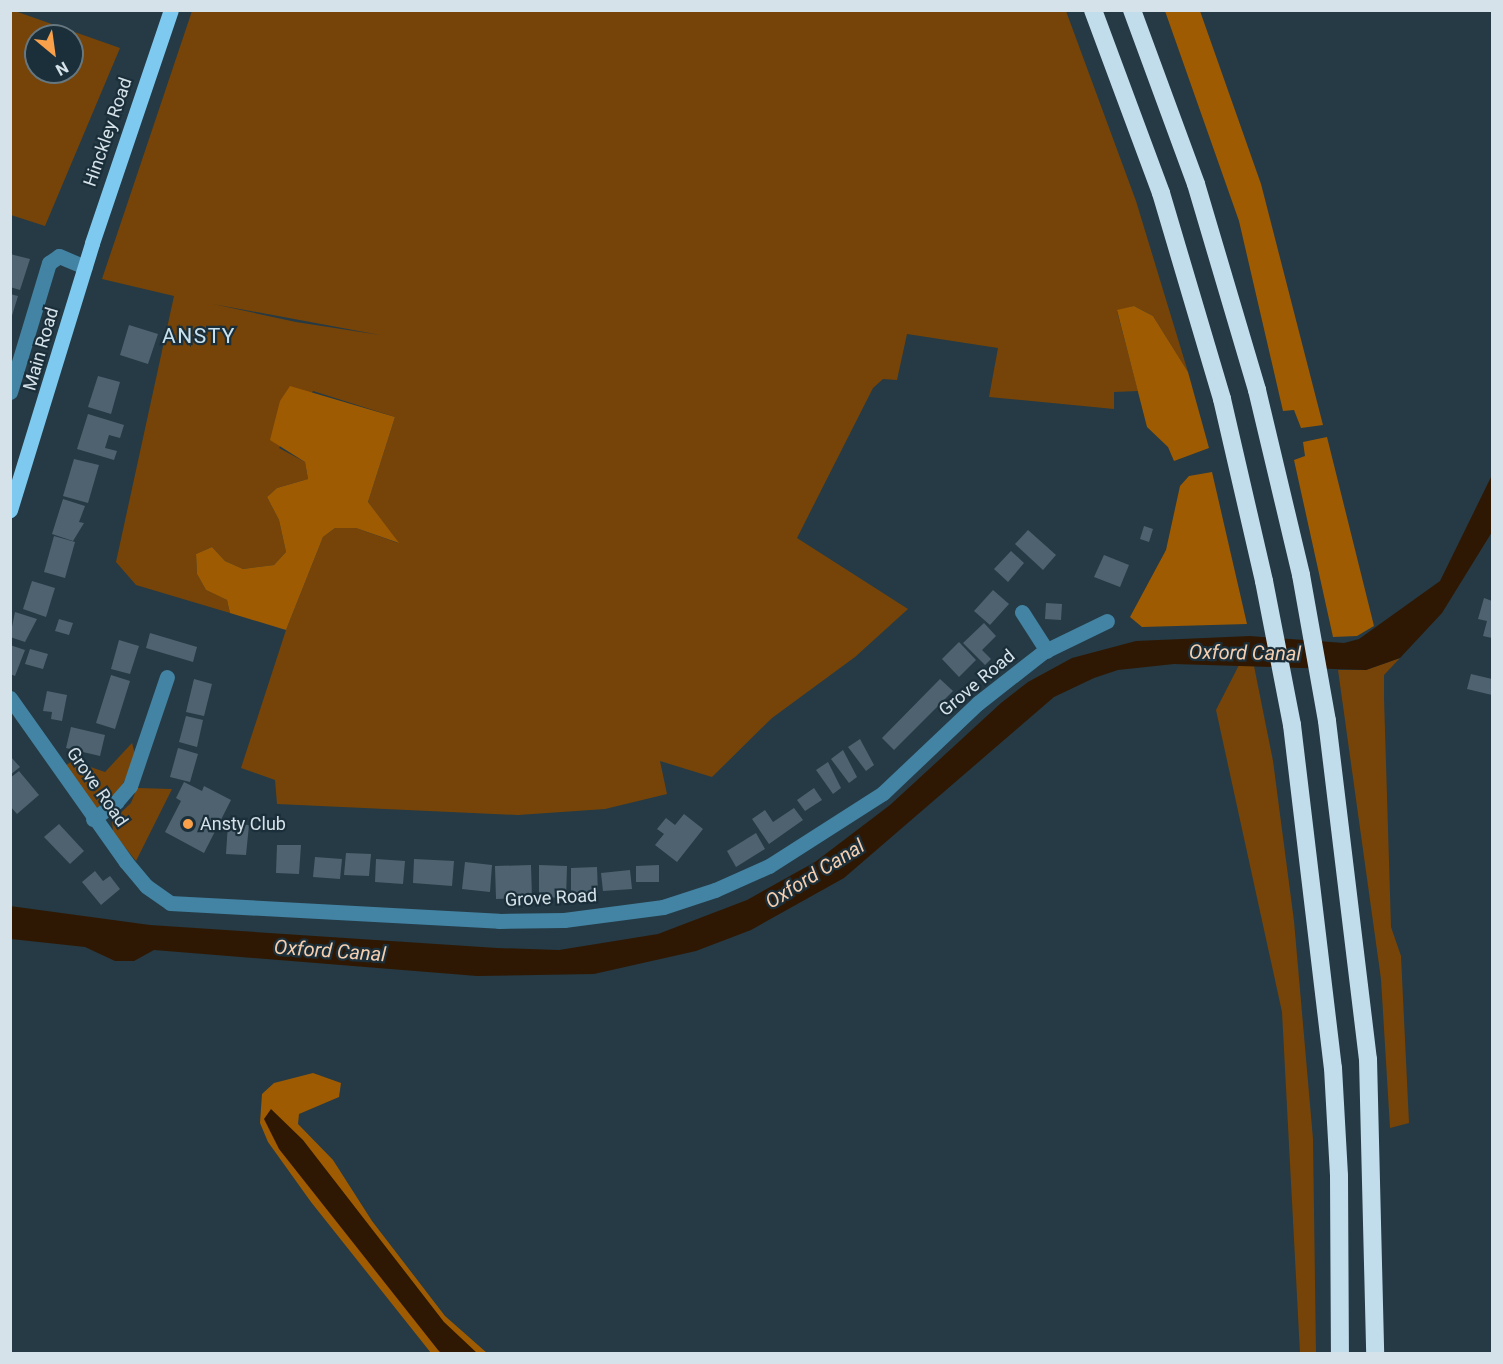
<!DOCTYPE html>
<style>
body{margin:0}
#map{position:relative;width:1503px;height:1364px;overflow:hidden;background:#253a44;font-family:Roboto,sans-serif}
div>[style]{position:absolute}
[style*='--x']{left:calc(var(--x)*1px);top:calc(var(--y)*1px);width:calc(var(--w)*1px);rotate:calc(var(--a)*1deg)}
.green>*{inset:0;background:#764408}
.forest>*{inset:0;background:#9f5b02}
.water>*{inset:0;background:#2f1803}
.building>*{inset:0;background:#4e636f}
.minor>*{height:15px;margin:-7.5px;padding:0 7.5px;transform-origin:7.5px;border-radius:7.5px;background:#4383a3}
.major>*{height:15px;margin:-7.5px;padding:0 7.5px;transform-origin:7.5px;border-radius:7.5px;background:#7dc9f0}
.highway>*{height:18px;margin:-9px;padding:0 9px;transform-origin:9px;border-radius:9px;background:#c1ddec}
.dots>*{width:16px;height:16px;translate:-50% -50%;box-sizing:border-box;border:3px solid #1b2f3a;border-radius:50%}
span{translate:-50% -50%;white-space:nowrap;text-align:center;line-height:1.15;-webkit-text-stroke:4.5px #1b2f3a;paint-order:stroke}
.street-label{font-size:18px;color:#d6e2e9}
.poi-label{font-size:18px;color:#d6e2e9}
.left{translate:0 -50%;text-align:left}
.water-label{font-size:20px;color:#f4ceae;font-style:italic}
.quarter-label{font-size:21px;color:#c9e2ef;letter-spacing:1.5px}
.frame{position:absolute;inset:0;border:12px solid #d6e2e9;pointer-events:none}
.north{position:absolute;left:24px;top:24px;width:60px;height:60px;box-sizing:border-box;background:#1b2f3a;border:2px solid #667780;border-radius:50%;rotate:151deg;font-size:16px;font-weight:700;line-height:24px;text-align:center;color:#d6e2e9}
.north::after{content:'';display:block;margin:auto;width:21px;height:27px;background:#f8a14a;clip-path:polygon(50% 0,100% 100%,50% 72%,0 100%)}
</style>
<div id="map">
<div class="green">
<i style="clip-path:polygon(evenodd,12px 10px,120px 48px,45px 226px,11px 215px,12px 10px,36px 36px,72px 36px,72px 72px,36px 72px,36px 36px)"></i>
<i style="clip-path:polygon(evenodd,192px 11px,1066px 11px,1136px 201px,1188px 372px,1153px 316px,1134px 306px,1117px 311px,1138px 391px,1114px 392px,1114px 409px,989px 397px,998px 348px,907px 334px,897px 380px,883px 379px,873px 388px,797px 538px,908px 609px,855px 657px,772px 718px,712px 777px,660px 761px,667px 794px,605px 809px,518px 815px,277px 804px,275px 780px,241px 768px,286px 630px,323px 537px,335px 528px,356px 528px,398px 543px,368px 502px,395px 417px,313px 391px,279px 448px,305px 462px,308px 479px,277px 488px,267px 497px,279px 520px,286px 552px,274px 565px,243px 569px,225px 561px,212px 547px,196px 554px,197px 574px,206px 590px,227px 600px,230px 613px,136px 585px,116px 562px,174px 296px,102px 279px,192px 11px,213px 304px,380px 335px,296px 322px,213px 304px)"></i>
<i style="clip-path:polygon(1400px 658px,1384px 675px,1384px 698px,1391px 927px,1401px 956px,1409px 1123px,1390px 1128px,1381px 979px,1338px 670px,1366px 670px)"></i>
<i style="clip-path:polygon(1239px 665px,1254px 666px,1273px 761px,1294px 921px,1313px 1139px,1316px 1353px,1300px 1353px,1282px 1012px,1216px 710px)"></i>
<i style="clip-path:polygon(132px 743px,136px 758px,114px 801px,95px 808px,66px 765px,73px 761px,105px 772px)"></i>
<i style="clip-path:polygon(137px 788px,172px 789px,136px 861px,113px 832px,112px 821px,131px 803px)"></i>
</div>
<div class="forest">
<i style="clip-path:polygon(1165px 11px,1200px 11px,1261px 184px,1323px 425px,1301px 428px,1294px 410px,1283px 411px,1239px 221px)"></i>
<i style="clip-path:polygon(1134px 306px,1153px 316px,1188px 372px,1209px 448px,1174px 461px,1168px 447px,1147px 427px,1117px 310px)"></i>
<i style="clip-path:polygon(290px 386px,395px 417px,368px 502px,399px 543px,356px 528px,335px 528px,323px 537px,286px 630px,230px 613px,227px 600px,206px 590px,197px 574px,196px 554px,212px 547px,225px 561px,243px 569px,274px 565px,286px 552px,279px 520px,267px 497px,277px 488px,308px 479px,305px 462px,270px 440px,280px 401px)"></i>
<i style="clip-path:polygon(1327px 437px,1374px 626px,1357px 636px,1333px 637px,1294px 460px,1305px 456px,1303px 442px)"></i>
<i style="clip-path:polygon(1212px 472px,1247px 624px,1142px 627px,1130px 617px,1166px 550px,1180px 486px,1189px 476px)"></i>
<i style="clip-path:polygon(313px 1073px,341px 1083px,339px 1097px,299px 1114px,298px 1124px,333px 1160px,372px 1221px,445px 1316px,487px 1353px,431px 1353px,311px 1202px,268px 1142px,260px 1123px,262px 1094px,274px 1083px)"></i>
</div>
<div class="water">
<i style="clip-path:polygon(1492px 475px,1492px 532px,1442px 613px,1400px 658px,1366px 670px,1174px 664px,1118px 670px,1094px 678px,1054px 697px,844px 878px,751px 930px,696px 951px,594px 974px,477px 976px,154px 950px,134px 961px,115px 961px,85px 947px,11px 939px,10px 906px,150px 925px,497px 948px,559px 950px,658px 934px,747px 900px,815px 862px,890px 805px,1001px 703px,1028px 682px,1072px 658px,1136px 641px,1250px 636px,1344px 643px,1359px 639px,1440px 581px)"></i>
<i style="clip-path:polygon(271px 1109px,303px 1140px,444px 1322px,477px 1353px,441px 1353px,438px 1350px,279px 1149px,264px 1119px)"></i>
</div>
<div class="building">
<i style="clip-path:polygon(10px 254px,30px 259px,20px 290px,10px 287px)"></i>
<i style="clip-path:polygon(10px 294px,18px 296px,11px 319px,10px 319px)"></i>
<i style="clip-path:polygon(129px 325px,158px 334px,148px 364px,120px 355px)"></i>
<i style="clip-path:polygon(98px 376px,120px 382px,111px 414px,88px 407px)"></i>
<i style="clip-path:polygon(88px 414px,124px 425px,120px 438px,109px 435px,105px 448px,117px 451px,114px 460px,77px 449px)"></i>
<i style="clip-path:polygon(74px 459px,99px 465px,88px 503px,63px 496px)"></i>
<i style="clip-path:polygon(63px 499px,85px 506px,79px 522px,84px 523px,73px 541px,52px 534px)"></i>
<i style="clip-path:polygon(1144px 526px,1153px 529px,1149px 542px,1140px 539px)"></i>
<i style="clip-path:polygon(1028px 530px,1056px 555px,1043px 570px,1015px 544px)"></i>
<i style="clip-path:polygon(54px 536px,75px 542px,65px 578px,44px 572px)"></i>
<i style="clip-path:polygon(1011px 551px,1024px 563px,1008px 582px,994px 569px)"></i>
<i style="clip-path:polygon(1104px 555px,1129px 565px,1120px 587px,1094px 577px)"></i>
<i style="clip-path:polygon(32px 581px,55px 588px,46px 617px,23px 609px)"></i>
<i style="clip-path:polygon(993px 590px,1009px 604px,990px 625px,974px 611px)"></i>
<i style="clip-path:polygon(1484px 598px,1492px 601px,1492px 638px,1483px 636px,1487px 621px,1478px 619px)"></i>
<i style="clip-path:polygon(1046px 603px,1062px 604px,1061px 620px,1045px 619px)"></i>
<i style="clip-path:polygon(15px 612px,37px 619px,25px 642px,10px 637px)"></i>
<i style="clip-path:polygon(59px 619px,73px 623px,69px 635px,55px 631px)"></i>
<i style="clip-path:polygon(984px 623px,996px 636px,982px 650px,991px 659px,985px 665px,963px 643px)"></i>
<i style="clip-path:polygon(150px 633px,197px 647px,193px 662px,146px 648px)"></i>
<i style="clip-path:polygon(119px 640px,139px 646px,130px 674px,111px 669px)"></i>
<i style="clip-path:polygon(959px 642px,976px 660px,959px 677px,942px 659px)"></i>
<i style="clip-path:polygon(10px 645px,25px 650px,15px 676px,10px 674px)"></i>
<i style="clip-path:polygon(30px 649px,48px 654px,43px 669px,25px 664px)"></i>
<i style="clip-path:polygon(1471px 674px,1492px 679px,1492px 695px,1467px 689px)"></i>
<i style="clip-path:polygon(111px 675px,130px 681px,115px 729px,96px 723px)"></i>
<i style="clip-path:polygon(194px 679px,212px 684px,204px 716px,186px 712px)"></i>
<i style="clip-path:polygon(940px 679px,953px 691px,894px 750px,882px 738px)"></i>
<i style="clip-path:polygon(47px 691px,67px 695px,62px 721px,51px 719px,52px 712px,43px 711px)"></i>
<i style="clip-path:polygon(186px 716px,203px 720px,197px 747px,179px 742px)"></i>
<i style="clip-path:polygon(71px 727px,105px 735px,100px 756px,66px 748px)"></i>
<i style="clip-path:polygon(860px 739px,874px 765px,866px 771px,848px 747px)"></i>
<i style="clip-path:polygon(178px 748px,198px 754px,190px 782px,170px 777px)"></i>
<i style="clip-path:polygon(843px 750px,857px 777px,849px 783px,831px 759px)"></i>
<i style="clip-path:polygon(10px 756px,20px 767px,10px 775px)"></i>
<i style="clip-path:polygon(828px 762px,841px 788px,833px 794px,816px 770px)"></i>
<i style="clip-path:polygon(19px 771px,39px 795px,17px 814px,10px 806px,10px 778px)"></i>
<i style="clip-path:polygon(184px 782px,202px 791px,204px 786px,231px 800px,204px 853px,165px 832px,181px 801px,176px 798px)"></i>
<i style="clip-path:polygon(814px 788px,822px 800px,805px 811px,797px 800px)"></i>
<i style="clip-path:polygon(794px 808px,803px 820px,769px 844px,752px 819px,765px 810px,773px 822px)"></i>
<i style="clip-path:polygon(684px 814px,703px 829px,677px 862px,655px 845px,664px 834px,657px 829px,666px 818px,675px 825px)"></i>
<i style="clip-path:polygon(59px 824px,84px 851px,70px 864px,44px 837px)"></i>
<i style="clip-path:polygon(228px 824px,249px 825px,246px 855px,226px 854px)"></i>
<i style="clip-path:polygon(756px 833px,765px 849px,736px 867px,727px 851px)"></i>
<i style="clip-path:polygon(277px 845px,301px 845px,299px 874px,276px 873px)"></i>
<i style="clip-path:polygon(346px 853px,371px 854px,369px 876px,344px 875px)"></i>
<i style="clip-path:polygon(315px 857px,342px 859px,340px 879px,313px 877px)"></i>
<i style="clip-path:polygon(376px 859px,405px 861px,403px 884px,375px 882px)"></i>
<i style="clip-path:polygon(414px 859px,454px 861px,452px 886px,413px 883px)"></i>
<i style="clip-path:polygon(465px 862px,492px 865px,490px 892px,462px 889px)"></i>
<i style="clip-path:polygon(531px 865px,532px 898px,496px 899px,495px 866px)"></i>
<i style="clip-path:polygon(539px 865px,567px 866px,566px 898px,539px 897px)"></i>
<i style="clip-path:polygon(659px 865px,659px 882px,636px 882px,636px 866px)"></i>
<i style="clip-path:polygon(597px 867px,598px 894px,571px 895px,571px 868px)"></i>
<i style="clip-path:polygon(630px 870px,632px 889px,603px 891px,601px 873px)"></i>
<i style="clip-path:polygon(95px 871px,103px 881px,110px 876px,120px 889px,101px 905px,82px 882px)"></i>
</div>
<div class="minor">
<i style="--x:10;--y:392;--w:135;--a:-73.2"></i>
<i style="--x:49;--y:263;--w:12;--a:-35"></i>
<i style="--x:59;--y:256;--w:28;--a:23"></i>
<i style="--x:1022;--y:612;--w:46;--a:57.3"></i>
<i style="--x:10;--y:698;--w:201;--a:54.7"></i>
<i style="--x:126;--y:862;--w:31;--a:50"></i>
<i style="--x:146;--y:886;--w:29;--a:35"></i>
<i style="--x:170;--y:903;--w:329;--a:3.1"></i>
<i style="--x:499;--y:921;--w:65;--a:-0.9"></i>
<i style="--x:564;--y:920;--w:100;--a:-7.5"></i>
<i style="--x:663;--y:907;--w:55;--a:-18.1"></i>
<i style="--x:715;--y:890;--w:59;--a:-24"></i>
<i style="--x:769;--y:866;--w:135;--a:-32.6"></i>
<i style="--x:883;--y:793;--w:131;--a:-43.5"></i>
<i style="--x:978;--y:703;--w:83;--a:-38.1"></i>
<i style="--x:1043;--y:652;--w:71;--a:-25.8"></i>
<i style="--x:93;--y:819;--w:29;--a:-36"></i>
<i style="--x:116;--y:802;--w:21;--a:-49"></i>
<i style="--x:130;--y:786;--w:115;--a:-71.3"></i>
</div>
<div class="major">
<i style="--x:10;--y:510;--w:279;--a:-72.9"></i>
<i style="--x:92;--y:243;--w:246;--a:-71.3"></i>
</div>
<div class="highway">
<i style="--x:1093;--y:10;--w:195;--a:69.6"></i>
<i style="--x:1161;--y:193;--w:215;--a:73.5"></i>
<i style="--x:1222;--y:399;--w:187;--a:77"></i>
<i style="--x:1264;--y:581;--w:147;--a:79"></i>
<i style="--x:1292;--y:725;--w:345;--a:83.2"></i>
<i style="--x:1333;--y:1068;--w:108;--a:86.8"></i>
<i style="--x:1339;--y:1176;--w:178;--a:89.7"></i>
<i style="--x:1132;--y:10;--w:185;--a:69.8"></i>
<i style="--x:1196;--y:184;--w:215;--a:73.5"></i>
<i style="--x:1257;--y:390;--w:190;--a:76.6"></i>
<i style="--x:1301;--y:575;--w:148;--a:79.9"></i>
<i style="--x:1327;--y:721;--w:340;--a:83.1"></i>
<i style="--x:1368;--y:1059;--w:295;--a:88.6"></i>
</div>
<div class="dots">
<i style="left:188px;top:824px;background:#f8a14a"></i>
</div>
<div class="street-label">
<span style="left:108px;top:132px;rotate:-71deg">Hinckley Road</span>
<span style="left:41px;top:349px;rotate:-74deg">Main Road</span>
<span style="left:977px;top:683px;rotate:-40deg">Grove Road</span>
<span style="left:97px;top:787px;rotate:55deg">Grove Road</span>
<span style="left:551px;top:898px;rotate:-3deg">Grove Road</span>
</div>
<div class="poi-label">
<span class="left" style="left:200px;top:824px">Ansty Club</span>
</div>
<div class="water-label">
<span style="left:1245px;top:653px;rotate:1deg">Oxford Canal</span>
<span style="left:815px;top:874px;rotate:-32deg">Oxford Canal</span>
<span style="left:330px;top:951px;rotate:4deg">Oxford Canal</span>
</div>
<div class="quarter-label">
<span style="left:199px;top:336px">ANSTY</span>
</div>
<div class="frame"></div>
<div class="north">N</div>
</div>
